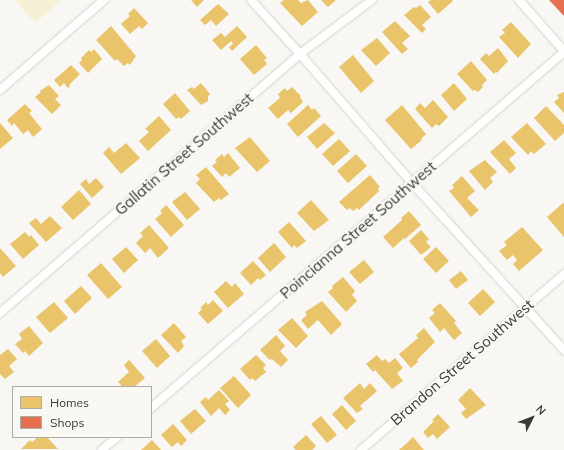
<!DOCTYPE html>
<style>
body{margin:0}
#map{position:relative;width:564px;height:450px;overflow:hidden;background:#f8f7f4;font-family:Mulish,sans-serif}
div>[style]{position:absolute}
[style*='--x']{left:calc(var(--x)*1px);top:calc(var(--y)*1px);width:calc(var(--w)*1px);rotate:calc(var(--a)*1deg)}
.green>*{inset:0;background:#f6f0d6}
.homes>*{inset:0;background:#e9c46a}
.shops>*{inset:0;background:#e76f51}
.roads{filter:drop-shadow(0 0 1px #d3d2d0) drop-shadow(0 0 1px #d3d2d0)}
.street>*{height:8px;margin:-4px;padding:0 4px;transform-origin:4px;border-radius:4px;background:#fefefd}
span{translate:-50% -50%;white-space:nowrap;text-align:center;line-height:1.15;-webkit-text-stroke:4px #faf8f2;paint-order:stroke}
.street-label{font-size:15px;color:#3a3a37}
.legend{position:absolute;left:12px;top:386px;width:140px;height:52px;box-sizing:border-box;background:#faf8f2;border:1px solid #adaca7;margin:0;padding:5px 7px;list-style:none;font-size:12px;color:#3a3a37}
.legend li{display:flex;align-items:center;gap:8px;height:20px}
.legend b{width:20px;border:1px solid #adaca7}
.north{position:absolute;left:512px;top:398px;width:40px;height:40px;-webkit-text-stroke:3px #faf8f2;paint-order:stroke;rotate:48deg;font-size:11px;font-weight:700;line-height:16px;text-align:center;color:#3a3a37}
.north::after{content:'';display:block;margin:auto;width:14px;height:18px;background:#3a3a37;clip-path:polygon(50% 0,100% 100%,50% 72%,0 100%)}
</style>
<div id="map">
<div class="green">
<i style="clip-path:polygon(15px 0,62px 0,35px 23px)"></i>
</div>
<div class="homes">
<i style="clip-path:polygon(191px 0,204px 0,197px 7px)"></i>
<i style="clip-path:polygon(284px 0,298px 0,301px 3px,308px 0,318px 12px,302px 26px,280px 3px)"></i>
<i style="clip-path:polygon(321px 0,336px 0,328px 7px)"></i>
<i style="clip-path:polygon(431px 0,452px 0,453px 1px,438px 14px,428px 2px)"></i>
<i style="clip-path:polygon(218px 4px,229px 14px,216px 26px,211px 20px,205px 25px,200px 20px)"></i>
<i style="clip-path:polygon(420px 5px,431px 17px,422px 25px,426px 29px,422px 33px,404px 15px,414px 7px,416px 8px)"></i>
<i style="clip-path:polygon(134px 8px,148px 23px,142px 29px,139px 26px,130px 34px,121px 24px,130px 16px,128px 14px)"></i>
<i style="clip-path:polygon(395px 21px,410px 36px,402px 43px,408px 49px,402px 54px,382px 32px)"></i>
<i style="clip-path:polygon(511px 22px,531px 44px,518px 58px,499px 37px,505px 33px,502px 30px)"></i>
<i style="clip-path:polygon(111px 26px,136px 56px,130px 65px,128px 63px,124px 66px,117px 59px,115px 61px,96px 40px)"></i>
<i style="clip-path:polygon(237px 26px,247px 37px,232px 51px,229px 47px,233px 44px,231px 41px,221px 50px,212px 40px,221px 33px,225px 37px)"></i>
<i style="clip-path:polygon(377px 38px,390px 53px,376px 66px,361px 50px)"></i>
<i style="clip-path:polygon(256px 45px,267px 58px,264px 60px,267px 64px,254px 75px,240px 59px)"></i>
<i style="clip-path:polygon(498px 48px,508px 61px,497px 73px,496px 72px,494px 74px,480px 59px,486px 53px,489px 56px)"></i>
<i style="clip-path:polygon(94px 49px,102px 59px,88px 73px,79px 63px,82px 60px,81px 58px,89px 50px,91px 52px)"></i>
<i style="clip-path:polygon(353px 55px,374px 81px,361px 93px,339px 67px)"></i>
<i style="clip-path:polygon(471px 61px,487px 80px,482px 85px,483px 87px,478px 92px,475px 90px,473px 91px,457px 74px)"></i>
<i style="clip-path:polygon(71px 65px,80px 74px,69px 85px,70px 87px,68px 88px,64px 83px,60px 87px,54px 80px)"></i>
<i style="clip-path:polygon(201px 83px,210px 94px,208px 96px,208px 101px,201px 105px,187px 90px,192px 87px,194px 89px)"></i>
<i style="clip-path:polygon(454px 83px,467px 99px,454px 111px,441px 95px)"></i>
<i style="clip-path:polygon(49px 85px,59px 96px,55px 99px,61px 105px,52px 114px,35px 97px,41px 92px,40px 91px)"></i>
<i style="clip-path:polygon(292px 87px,301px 96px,300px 97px,303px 102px,291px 113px,288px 110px,278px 119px,268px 108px,280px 98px,278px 94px,285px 88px,287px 91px)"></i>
<i style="clip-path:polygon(564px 92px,564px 113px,554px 102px,559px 98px,557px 95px)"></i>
<i style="clip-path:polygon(175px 93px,190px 111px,181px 119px,179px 117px,176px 119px,163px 104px)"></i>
<i style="clip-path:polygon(433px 100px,448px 117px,439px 126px,436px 124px,432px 128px,415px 109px,420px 103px,425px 108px)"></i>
<i style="clip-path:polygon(25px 104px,32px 111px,29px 113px,42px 129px,33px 137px,28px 130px,23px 134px,14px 123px,12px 126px,7px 120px)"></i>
<i style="clip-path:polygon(308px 105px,312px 110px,314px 108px,321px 116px,298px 137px,287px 124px)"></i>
<i style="clip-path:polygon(402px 105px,426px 134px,421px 139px,422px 140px,411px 149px,385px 120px)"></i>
<i style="clip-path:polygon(546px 106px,564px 125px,564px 133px,555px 141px,534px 118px)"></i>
<i style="clip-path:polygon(159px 116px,171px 130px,148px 151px,139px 141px,149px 132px,145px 129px)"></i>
<i style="clip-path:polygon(0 123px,13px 138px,0 149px)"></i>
<i style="clip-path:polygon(324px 123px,335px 133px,317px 149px,307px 137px)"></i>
<i style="clip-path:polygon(527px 123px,546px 144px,534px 154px,531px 151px,528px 155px,511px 137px)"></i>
<i style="clip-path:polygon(250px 137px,270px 161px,257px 172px,235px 148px)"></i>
<i style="clip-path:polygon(339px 139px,350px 151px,333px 166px,322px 154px)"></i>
<i style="clip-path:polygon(504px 140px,516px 153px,509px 159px,516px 168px,510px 174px,490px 152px)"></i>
<i style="clip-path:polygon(126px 143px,140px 158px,121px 174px,103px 153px,109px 147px,114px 153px)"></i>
<i style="clip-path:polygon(228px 153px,240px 168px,229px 177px,226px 173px,222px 177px,212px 166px,217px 162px,215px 160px,222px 154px,224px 157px)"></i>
<i style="clip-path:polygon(356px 154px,367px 166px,348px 183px,337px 171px)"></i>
<i style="clip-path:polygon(485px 160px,497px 172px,490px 178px,493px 182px,485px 190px,469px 171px)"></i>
<i style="clip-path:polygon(206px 167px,229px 194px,221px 200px,219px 198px,214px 202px,196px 183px,200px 179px,196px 175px)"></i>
<i style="clip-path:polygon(370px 175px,380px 187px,378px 188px,379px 191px,359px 210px,357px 208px,353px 211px,350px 208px,347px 210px,339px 202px)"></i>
<i style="clip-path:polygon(462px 176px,475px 191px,467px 198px,479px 210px,471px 217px,449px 191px,454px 188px,452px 185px)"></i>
<i style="clip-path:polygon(96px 178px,104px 187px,92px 198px,80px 184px,86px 179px,89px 184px)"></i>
<i style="clip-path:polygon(79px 190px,91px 204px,73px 220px,61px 207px)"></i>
<i style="clip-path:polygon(185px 192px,200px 209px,187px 220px,172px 202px)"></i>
<i style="clip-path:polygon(311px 200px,329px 220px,314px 231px,297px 213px)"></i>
<i style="clip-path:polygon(563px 203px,564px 204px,564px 237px,547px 217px)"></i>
<i style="clip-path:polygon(166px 205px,184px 225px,171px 237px,155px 219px,162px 213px,160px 211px)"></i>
<i style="clip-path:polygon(409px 211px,421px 225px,405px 239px,404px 238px,393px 248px,383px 237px,402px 220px,401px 218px)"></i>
<i style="clip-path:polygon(50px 216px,62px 228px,46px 242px,29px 223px,36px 218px,41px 224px)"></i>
<i style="clip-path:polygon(289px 222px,306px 241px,297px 248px,294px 245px,292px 248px,278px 232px)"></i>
<i style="clip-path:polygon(149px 225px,169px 248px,158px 258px,150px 248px,145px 253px,136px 243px,143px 236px,140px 233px)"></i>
<i style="clip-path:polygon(522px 227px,543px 250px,519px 271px,513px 264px,517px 260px,513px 255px,507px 260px,499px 251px,507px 245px,504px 242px)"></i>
<i style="clip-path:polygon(421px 230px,429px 239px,426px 242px,431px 247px,421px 255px,409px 241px)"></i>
<i style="clip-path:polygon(25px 232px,29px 237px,31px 235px,39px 245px,23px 259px,10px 244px)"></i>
<i style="clip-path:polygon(274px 243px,286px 257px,270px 272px,258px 258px)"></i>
<i style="clip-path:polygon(126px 247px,138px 260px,124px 273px,112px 259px)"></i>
<i style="clip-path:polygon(436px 247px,449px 261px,436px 273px,423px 259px)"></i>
<i style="clip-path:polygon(0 248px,16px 266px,3px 277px,0 273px)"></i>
<i style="clip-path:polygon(364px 260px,374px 272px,360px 284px,349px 272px)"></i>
<i style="clip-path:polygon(253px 261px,266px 275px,260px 280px,258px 278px,251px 285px,240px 273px)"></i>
<i style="clip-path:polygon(101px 263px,122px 287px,108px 299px,87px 275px)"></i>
<i style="clip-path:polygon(461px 271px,468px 280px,456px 289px,449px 280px)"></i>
<i style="clip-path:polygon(343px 277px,355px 291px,352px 295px,357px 301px,346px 312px,328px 292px,333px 288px,332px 286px)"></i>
<i style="clip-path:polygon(226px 281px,232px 287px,235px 283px,244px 294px,228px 308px,214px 292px)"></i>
<i style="clip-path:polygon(81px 286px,92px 298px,75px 314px,64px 301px)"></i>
<i style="clip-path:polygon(483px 289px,495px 302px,480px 316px,468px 303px)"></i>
<i style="clip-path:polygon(213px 300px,223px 311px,208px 324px,198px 313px,202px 309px,200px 308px,206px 302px,208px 305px)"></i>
<i style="clip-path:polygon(322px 301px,342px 324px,331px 335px,318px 320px,308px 329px,301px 320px,307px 315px,305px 312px)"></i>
<i style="clip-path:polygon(54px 302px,68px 318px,50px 333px,36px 317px)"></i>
<i style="clip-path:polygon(440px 303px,456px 321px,454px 323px,462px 333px,454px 340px,444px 328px,440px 332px,429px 318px,435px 313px,432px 310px)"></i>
<i style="clip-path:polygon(292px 318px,308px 336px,296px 348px,278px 330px)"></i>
<i style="clip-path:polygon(174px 323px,186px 337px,181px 341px,184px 346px,178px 353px,161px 335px)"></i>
<i style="clip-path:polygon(29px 326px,43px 343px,29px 356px,25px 351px,23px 353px,15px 344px,22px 339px,19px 334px)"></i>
<i style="clip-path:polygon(424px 328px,435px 342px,417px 360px,418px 362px,411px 368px,399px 354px,418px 338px,416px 335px)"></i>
<i style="clip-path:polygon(276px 335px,285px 346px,280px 351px,288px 360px,281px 367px,272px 359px,270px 360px,260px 350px)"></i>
<i style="clip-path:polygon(156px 339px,170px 356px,157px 368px,142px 351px)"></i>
<i style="clip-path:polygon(8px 349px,17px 359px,9px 366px,14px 372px,5px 379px,0 374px,0 355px)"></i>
<i style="clip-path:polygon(256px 355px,266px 365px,263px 368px,266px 372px,255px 381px,252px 378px,250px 380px,240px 369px)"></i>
<i style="clip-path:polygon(377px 355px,382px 361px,385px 359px,389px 363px,395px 358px,403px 368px,397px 373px,403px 381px,392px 389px,375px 370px,373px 372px,366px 364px)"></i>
<i style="clip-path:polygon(129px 360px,145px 378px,134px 387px,123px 387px,118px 382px,129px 372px,124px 365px)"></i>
<i style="clip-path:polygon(234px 376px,251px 395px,238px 408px,220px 388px)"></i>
<i style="clip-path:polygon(360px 383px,364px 389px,370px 383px,377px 391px,360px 406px,363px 409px,357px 413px,343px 398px)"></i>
<i style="clip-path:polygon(470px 388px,486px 405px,466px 419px,461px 413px,466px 409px,458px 400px)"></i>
<i style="clip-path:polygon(219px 390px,229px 401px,225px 404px,230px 410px,225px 415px,219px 408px,211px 416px,200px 402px,206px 397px,208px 400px)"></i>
<i style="clip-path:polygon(342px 405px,356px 421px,346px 430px,332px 414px)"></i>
<i style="clip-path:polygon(195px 409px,206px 421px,191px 434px,180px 421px)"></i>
<i style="clip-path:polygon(438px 414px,450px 427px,437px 439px,433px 434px,428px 438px,423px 432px,434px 421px,432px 420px)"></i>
<i style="clip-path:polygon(321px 416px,337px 435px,327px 443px,311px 424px)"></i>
<i style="clip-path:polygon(173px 424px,187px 440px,181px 446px,178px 442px,172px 447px,161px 435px)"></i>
<i style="clip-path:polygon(306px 435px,316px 446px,312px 450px,296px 450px,293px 447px)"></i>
<i style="clip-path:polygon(38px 437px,47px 437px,58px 449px,21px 449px,30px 440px,32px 442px)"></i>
<i style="clip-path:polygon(413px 437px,424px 450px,399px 450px,408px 442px)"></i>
<i style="clip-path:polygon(152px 440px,161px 450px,141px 450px)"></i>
</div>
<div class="shops">
<i style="clip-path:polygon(549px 0,564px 0,564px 16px)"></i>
</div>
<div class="roads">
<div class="street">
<i style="--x:251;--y:0;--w:73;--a:47.8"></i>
<i style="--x:300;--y:54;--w:171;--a:49"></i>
<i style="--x:412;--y:183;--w:226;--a:47.7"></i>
<i style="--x:519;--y:0;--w:68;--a:48.6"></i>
<i style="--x:0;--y:90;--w:138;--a:-40.9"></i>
<i style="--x:0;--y:313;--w:396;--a:-40.8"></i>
<i style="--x:300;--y:54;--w:90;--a:-36.9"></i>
<i style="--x:151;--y:408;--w:545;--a:-40.76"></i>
<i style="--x:102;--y:450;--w:20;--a:-41"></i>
<i style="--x:361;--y:450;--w:269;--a:-40.9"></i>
</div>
</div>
<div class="street-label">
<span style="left:184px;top:154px;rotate:-41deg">Gallatin Street Southwest</span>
<span style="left:358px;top:230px;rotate:-41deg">Poincianna Street Southwest</span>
<span style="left:462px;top:362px;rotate:-41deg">Brandon Street Southwest</span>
</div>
<ul class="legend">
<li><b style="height:11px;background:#e9c46a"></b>Homes</li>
<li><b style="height:11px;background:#e76f51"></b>Shops</li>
</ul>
<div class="north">N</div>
</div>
